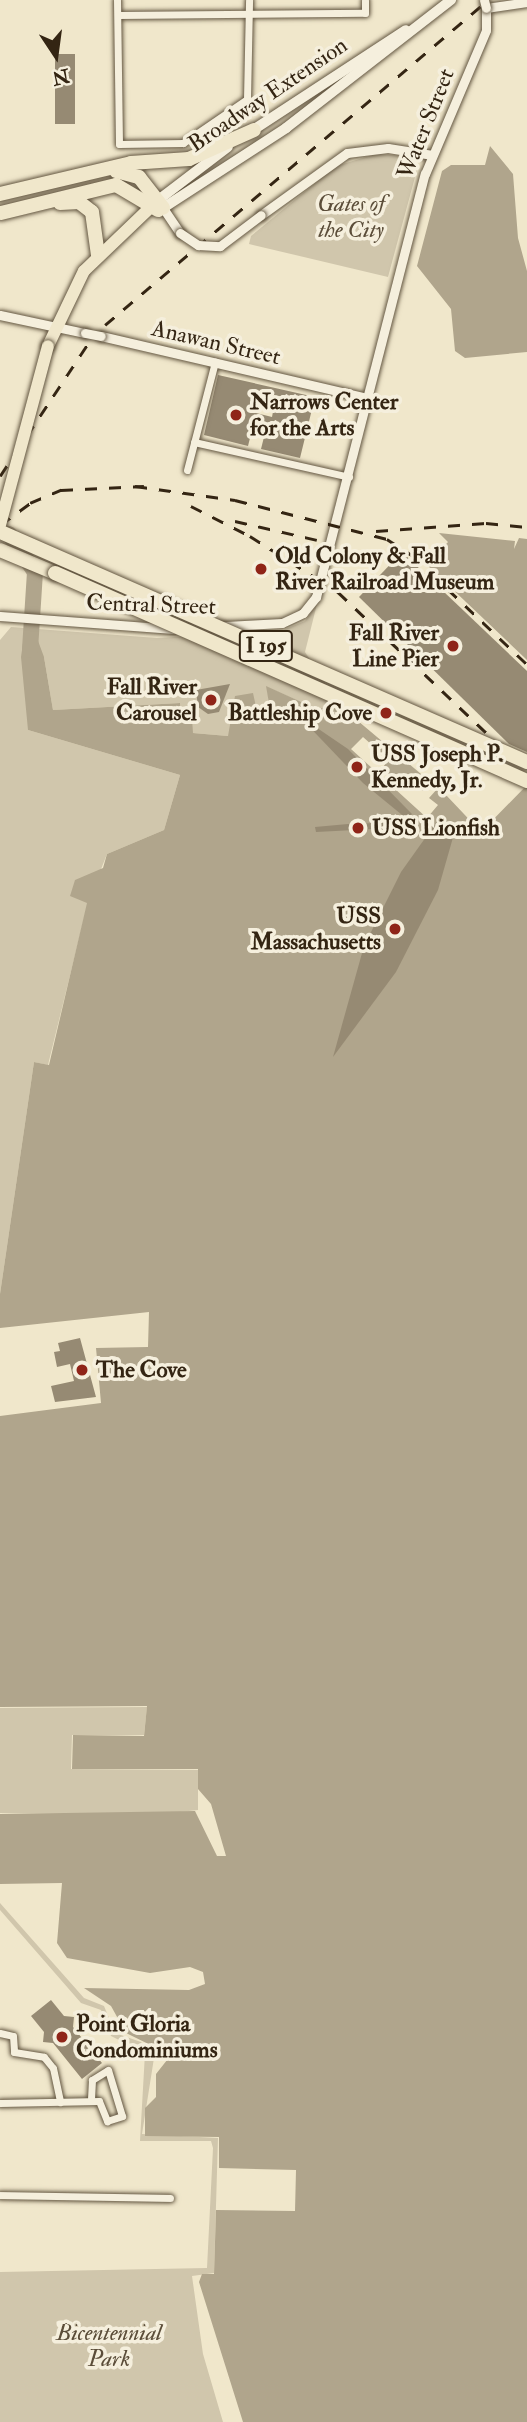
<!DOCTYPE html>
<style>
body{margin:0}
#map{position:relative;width:527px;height:2422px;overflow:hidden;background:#f0e7cb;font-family:"IM FELL Double Pica",serif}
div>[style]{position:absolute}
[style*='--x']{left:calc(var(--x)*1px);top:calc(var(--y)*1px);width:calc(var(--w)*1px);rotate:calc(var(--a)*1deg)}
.green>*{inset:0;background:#d0c6ac}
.water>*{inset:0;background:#b0a58c}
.pier>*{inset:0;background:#f0e7cb}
.river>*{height:16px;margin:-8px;padding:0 8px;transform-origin:8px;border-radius:8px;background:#b0a58c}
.building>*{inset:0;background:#968a73}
.roads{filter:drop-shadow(0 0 2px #635641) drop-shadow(0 0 2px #635641)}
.minor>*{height:7px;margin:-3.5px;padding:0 3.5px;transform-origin:3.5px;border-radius:3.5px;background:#f5efdd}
.tertiary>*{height:9px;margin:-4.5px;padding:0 4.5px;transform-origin:4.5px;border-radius:4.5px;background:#f5efdd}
.secondary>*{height:10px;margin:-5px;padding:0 5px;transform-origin:5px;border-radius:5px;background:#f5efdd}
.trunk>*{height:12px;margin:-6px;padding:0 6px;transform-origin:6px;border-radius:6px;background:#f0e7cb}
.motorway>*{height:14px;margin:-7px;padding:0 7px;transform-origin:7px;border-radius:7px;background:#f0e7cb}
.rail>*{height:2.5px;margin-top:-1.25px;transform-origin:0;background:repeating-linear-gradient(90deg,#342513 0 12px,transparent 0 24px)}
.bridges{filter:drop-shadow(0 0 2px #635641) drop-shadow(0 0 2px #635641)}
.tertiary-bridge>*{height:9px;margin:-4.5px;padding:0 4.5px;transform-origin:4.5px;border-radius:4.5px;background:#f5efdd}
.trunk-bridge>*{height:12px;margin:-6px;padding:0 6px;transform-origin:6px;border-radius:6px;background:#f0e7cb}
.motorway-bridge>*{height:14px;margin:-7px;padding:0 7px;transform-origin:7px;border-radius:7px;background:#f0e7cb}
.dots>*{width:19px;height:19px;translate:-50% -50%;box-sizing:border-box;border:4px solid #f5efdd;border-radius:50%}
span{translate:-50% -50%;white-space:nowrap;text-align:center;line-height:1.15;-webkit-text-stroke:7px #f5efdd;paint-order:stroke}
.shield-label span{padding:2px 5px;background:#f5efdd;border:2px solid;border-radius:5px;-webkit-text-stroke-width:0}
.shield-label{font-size:21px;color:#342513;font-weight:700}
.street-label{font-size:23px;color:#342513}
.park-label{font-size:23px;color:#5b4d39;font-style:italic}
.poi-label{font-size:23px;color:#342513;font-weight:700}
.left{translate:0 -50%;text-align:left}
.right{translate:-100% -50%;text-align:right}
.north{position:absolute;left:21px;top:21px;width:70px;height:70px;-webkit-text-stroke:5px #f5efdd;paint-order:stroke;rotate:167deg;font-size:19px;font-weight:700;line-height:28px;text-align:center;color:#342513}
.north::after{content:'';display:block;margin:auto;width:24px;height:32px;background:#342513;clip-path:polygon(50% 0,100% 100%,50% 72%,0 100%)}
</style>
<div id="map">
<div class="green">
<i style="clip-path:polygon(376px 154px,408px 156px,418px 166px,388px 277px,249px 244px,251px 236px,336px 166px)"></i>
<i style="clip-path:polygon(317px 604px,305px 652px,339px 705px,317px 709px,267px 687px,271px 715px,258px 716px,228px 736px,193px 733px,181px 719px,180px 703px,53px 710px,44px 657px,28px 730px,180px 775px,164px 830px,107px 854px,88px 902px,48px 1065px,34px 1062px,0 1294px,0 640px,11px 627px,157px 638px,281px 631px,305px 621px)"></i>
<i style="clip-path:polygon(147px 1707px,144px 1735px,72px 1735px,71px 1769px,198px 1770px,198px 1810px,152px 1815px,0 1813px,0 1708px)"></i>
<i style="clip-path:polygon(0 1903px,84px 1998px,104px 2006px,115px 2033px,141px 2042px,154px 2058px,142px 2134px,218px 2138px,214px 2273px,192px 2276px,203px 2354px,223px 2422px,0 2422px,0 2272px,207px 2268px,213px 2148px,211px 2141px,140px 2141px,145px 2053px,111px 2036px,101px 2010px,81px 2003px,0 1910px)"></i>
</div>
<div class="water">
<i style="clip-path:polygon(490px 146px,513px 174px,518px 238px,527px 271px,527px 352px,465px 358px,455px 351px,451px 309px,417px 266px,442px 171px,451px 165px,485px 165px)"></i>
<i style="clip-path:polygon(439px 533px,515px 541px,514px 549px,519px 538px,527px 539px,527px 660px,427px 565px,448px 542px)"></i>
<i style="clip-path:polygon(25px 629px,34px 630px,44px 657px,53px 710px,180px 703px,181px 719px,192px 719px,193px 733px,228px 736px,235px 696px,253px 693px,258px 716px,271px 715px,266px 686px,317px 709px,339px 705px,446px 795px,481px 832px,527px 785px,527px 2422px,243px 2422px,199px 2282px,202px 2274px,214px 2274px,216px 2210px,295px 2211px,296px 2170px,219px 2168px,219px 2137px,145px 2136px,145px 2108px,156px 2097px,156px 2074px,171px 2055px,126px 2033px,111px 2006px,84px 1988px,189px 1990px,205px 1984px,203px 1972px,190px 1967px,150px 1973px,67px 1958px,57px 1943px,62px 1883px,0 1884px,0 1814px,195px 1811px,217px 1856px,226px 1856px,211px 1804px,198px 1789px,198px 1769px,72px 1769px,73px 1735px,144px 1736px,147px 1706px,0 1707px,0 1416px,101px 1403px,96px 1348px,148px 1347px,149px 1312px,0 1328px,0 1294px,34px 1062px,49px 1065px,87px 903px,70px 896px,75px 880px,103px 868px,107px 854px,164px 830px,180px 775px,28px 730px,21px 657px)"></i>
</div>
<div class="pier">
<i style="clip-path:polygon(363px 737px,389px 760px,382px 768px,404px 789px,412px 781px,423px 791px,431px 782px,438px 788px,429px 798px,438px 805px,427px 818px,351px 749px)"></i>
</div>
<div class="river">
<i style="--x:9;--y:534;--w:46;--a:55.6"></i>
<i style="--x:35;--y:572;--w:78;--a:93.7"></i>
</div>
<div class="building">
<i style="clip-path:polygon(55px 54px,75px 54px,75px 124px,55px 124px)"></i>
<i style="clip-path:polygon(evenodd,218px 375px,315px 397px,300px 458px,261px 449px,265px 433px,252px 430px,248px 446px,204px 435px,218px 375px,260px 398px,275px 401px,272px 417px,256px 413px,260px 398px)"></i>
<i style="clip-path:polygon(402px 552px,527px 671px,527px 752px,509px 744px,359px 597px)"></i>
<i style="clip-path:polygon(230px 684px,219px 712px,208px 714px,198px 707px,196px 690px)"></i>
<i style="clip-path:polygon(298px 715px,348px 749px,412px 814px,407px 819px,363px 783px)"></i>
<i style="clip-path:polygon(438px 820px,456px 827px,438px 890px,396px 972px,333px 1057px,364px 946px,401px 872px)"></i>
<i style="clip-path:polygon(408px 822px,409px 826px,393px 828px,316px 832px,315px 827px,348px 824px)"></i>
<i style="clip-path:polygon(80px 1338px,96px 1397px,55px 1402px,51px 1386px,74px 1381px,70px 1364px,57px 1367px,54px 1352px,60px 1351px,58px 1343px)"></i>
<i style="clip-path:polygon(51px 2000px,64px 2016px,74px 2017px,73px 2027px,102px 2063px,82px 2079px,53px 2043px,43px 2042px,44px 2032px,31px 2016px)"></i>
</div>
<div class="roads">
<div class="minor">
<i style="--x:117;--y:0;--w:144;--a:89.2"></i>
<i style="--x:119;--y:144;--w:64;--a:-0.9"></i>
<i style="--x:183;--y:143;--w:78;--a:-34.5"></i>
<i style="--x:247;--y:99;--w:99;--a:-88.8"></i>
<i style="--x:118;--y:15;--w:247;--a:-0.5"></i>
<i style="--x:365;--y:13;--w:13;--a:-90"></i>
<i style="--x:194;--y:442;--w:159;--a:12.7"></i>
<i style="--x:187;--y:470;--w:112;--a:-75.5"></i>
<i style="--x:0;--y:2033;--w:13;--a:13"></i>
<i style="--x:13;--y:2036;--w:16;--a:86"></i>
<i style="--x:14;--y:2052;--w:30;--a:9"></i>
<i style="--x:44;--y:2057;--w:14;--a:51"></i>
<i style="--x:53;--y:2068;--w:35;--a:78"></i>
<i style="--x:0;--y:2103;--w:99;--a:-1.2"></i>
<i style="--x:99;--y:2101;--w:22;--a:68"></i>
<i style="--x:107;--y:2121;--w:16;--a:-18"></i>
<i style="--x:122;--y:2116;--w:48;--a:-106.9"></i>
<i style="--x:108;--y:2070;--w:19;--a:148"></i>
<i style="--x:92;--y:2080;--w:21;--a:93"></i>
<i style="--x:0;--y:2195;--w:170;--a:1"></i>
</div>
<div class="tertiary">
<i style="--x:163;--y:208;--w:30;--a:56"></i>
<i style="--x:261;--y:215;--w:106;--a:-35.8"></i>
<i style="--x:347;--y:153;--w:41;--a:-7"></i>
<i style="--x:388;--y:148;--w:45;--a:9"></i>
<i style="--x:0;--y:315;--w:87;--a:12"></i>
<i style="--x:101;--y:336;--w:274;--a:13.1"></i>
<i style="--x:0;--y:616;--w:174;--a:4.3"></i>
<i style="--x:188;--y:628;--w:94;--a:-3"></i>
<i style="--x:282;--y:623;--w:23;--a:-25"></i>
<i style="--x:303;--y:613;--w:21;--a:-51"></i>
<i style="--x:316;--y:597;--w:437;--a:-75.6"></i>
<i style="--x:425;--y:174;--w:156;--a:-67"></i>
<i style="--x:486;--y:30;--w:22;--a:-90"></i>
<i style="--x:486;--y:8;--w:41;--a:-8.3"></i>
</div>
<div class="secondary">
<i style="--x:250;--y:132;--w:186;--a:-33.2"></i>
<i style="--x:157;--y:201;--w:89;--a:-37.3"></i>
<i style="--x:163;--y:208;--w:147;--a:-33"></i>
<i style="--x:286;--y:128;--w:209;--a:-37.8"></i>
</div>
<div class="trunk">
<i style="--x:48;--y:346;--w:83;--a:-64.4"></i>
<i style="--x:84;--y:271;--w:101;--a:-43.8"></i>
</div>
<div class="motorway">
<i style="--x:116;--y:171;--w:24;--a:15"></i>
<i style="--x:139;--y:177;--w:39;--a:52"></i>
<i style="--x:0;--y:194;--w:135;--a:-13.3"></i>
<i style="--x:131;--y:163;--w:58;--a:-3.9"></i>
<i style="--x:189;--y:159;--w:71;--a:-24"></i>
<i style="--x:60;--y:203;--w:19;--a:-3"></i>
<i style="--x:79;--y:202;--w:16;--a:38"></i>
<i style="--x:92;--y:212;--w:43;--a:82.1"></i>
<i style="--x:1;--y:213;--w:118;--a:-13.7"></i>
<i style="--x:116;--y:185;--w:49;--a:30.8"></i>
<i style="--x:0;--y:550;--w:60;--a:22.7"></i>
</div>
</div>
<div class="rail">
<i style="--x:105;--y:325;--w:502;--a:-40.32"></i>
<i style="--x:0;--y:476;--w:161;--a:-56.4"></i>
<i style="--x:135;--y:486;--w:101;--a:8"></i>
<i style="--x:235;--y:500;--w:157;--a:14.4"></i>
<i style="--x:387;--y:539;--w:31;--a:33"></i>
<i style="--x:413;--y:556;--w:157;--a:43.5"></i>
<i style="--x:191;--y:506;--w:66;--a:27"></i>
<i style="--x:250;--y:536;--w:104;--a:32.5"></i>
<i style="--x:338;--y:592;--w:247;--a:43.5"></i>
<i style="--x:235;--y:521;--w:84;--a:13"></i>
<i style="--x:0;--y:525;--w:37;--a:-36"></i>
<i style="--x:30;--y:503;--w:34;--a:-23"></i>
<i style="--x:61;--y:490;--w:83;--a:-2.8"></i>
<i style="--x:376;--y:531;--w:110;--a:-4.2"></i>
<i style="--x:486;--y:523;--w:41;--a:5.6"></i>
</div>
<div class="bridges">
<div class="tertiary-bridge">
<i style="--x:484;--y:0;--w:8;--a:76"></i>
<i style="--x:180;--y:233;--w:22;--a:34"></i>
<i style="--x:198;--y:245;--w:22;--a:3"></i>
<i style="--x:220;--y:246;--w:51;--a:-37.1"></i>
<i style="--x:85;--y:333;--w:16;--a:11"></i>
</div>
<div class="trunk-bridge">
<i style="--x:0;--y:525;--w:185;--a:-75"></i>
</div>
<div class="motorway-bridge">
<i style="--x:3;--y:533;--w:572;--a:23.61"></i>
<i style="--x:55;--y:573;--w:516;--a:23.78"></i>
</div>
</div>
<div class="dots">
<i style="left:236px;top:415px;background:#8f2418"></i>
<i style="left:261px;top:569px;background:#8f2418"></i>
<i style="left:453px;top:646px;background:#8f2418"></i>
<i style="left:211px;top:700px;background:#8f2418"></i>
<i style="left:386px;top:713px;background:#8f2418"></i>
<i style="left:357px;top:767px;background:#8f2418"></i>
<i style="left:358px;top:828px;background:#8f2418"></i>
<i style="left:395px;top:929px;background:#8f2418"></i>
<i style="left:82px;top:1370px;background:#8f2418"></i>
<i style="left:62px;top:2037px;background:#8f2418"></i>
</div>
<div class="shield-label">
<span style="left:266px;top:646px">I 195</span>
</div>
<div class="street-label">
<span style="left:268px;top:95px;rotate:-34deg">Broadway Extension</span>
<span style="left:426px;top:124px;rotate:-68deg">Water Street</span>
<span style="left:216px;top:343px;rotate:13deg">Anawan Street</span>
<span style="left:151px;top:605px;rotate:2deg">Central Street</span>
</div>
<div class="park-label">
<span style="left:351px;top:217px">Gates of<br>the City</span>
<span style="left:109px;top:2346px">Bicentennial<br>Park</span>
</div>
<div class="poi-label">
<span class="left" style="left:250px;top:415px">Narrows Center<br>for the Arts</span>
<span class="left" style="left:275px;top:569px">Old Colony &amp; Fall<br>River Railroad Museum</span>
<span class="right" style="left:439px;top:646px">Fall River<br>Line Pier</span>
<span class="right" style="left:197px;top:700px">Fall River<br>Carousel</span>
<span class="right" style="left:372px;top:713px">Battleship Cove</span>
<span class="left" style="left:371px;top:767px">USS Joseph P.<br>Kennedy, Jr.</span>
<span class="left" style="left:372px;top:828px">USS Lionfish</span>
<span class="right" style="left:381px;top:929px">USS<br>Massachusetts</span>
<span class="left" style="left:96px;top:1370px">The Cove</span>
<span class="left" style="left:76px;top:2037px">Point Gloria<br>Condominiums</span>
</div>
<div class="north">N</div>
</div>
